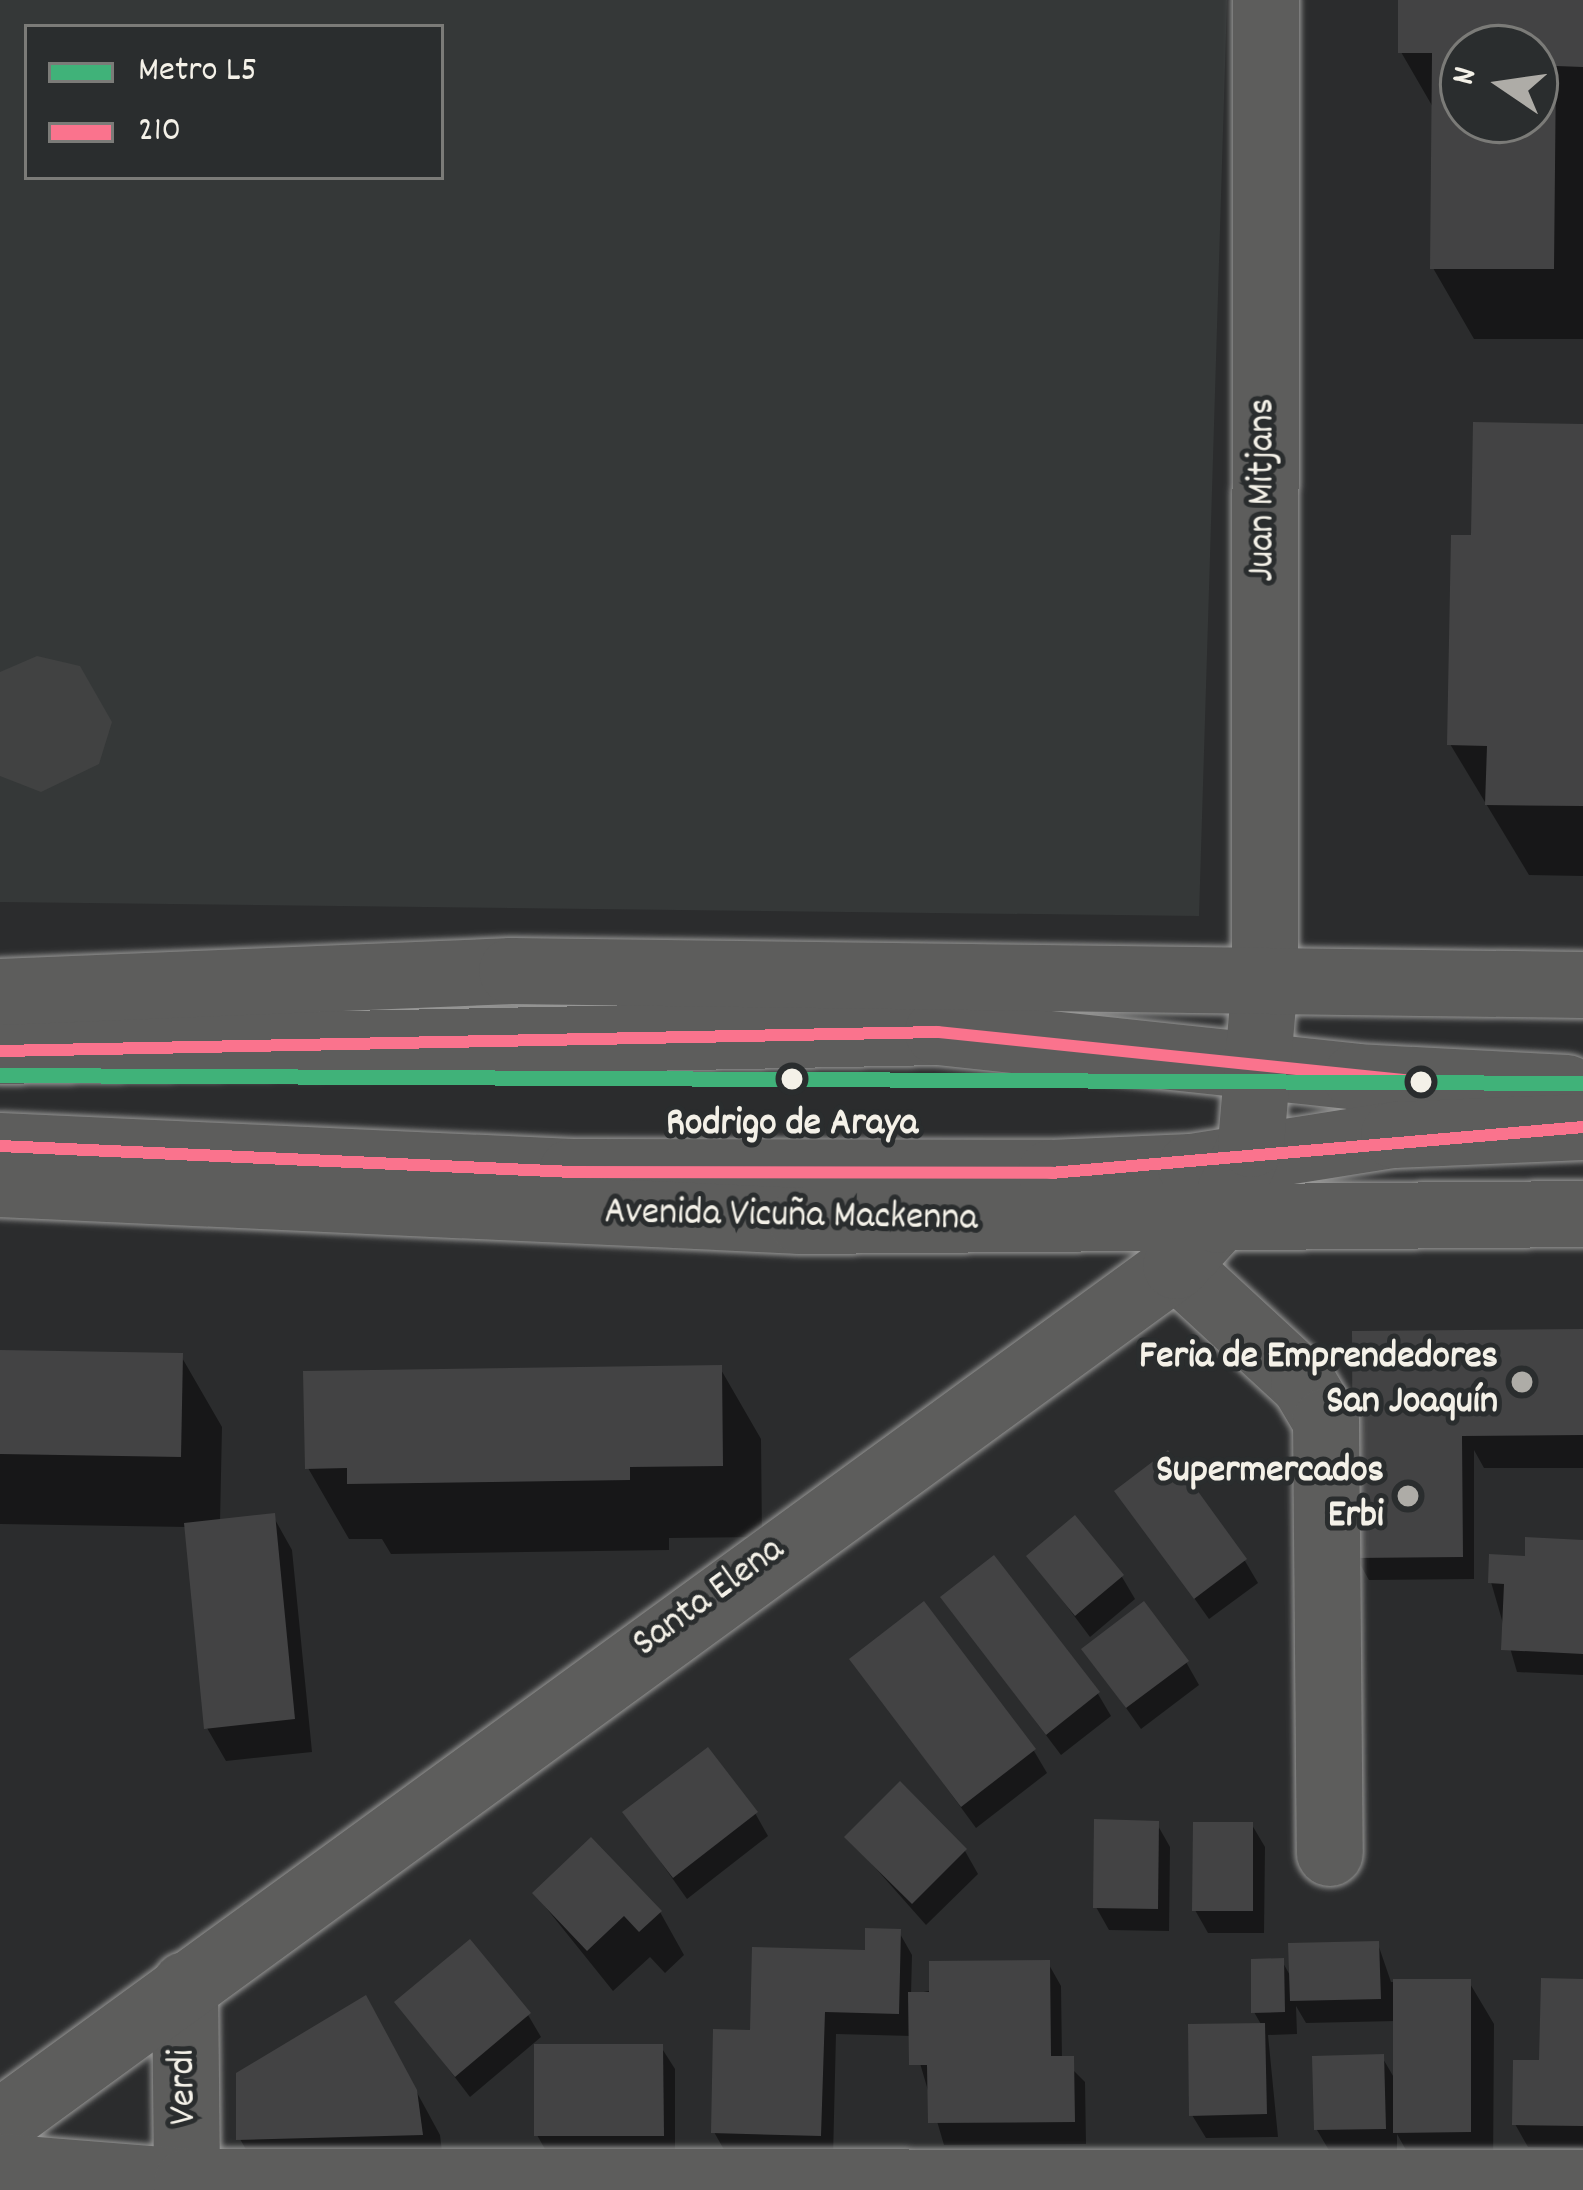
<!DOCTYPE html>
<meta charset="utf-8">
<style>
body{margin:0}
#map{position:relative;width:1583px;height:2190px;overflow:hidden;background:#2b2c2d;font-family:Dekko,sans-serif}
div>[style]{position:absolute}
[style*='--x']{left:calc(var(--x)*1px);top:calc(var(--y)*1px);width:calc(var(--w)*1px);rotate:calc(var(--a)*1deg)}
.built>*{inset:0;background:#353838}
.green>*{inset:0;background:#414242}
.shadow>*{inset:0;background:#0007}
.building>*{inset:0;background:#434344}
.roads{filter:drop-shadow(0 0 3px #979796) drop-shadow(0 0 3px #979796)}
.minor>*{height:66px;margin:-33px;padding:0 33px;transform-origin:33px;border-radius:33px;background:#5d5d5c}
.major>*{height:66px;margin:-33px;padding:0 33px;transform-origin:33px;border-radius:33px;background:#5d5d5c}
.bus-1>*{height:12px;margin:-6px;padding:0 6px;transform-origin:6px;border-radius:6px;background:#fa738d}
.metro-1>*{height:15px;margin:-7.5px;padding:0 7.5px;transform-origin:7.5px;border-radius:7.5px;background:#40b279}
.dots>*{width:33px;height:33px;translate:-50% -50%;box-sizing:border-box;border:6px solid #2a2d2e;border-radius:50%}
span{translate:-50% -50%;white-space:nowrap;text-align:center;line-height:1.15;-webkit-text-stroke:10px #2a2d2e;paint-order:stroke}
.street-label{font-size:39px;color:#f4f1e8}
.stop-label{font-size:39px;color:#f4f1e8;font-weight:700}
.poi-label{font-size:39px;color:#f4f1e8;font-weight:700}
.right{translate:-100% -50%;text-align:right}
.legend{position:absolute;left:24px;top:24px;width:420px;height:156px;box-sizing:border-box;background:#2a2d2e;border:3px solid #7b7b78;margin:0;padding:15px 21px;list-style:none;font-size:36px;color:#f4f1e8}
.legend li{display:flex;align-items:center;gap:24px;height:60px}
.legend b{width:60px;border:3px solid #7b7b78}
.north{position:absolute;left:1439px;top:24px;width:120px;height:120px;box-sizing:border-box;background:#2a2d2e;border:3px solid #7b7b78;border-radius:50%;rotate:283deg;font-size:33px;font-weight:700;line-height:48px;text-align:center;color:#f4f1e8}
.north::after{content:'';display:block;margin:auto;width:42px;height:54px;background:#aeaca7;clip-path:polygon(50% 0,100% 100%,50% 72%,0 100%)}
</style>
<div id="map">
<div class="built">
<i style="clip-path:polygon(evenodd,0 0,1227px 0,1199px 916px,0 902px,0 0,27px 27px,441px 27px,441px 177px,27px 177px,27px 27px)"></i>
</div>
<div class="green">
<i style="clip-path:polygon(37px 656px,80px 666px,112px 722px,99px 764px,41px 792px,0 776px,0 672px)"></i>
</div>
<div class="shadow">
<i style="clip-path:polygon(evenodd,1401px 0,1583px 0,1583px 339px,1474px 339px,1433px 268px,1434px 109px,1401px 52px,1401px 0,1463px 48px,1535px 48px,1535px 120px,1463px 120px,1463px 48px)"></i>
<i style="clip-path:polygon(1583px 427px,1583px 876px,1529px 875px,1450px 744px)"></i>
<i style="clip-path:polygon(1583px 1332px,1583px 1468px,1484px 1468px,1474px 1450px,1474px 1579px,1369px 1580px,1356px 1557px,1355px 1334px)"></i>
<i style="clip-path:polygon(0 1353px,181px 1356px,222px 1427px,220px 1522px,273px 1516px,292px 1550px,312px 1752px,226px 1761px,207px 1728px,187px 1527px,0 1524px)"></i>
<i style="clip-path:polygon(720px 1368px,761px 1439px,762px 1537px,669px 1538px,669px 1550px,391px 1554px,382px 1539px,349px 1539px,308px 1468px)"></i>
<i style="clip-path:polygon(1118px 1491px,1245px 1561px,1258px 1583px,1209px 1619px)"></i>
<i style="clip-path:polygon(1583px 1543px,1583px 1675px,1517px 1672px,1491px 1582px)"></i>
<i style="clip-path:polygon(1030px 1557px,1122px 1577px,1135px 1599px,1090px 1637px)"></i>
<i style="clip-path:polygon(943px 1598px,1098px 1694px,1111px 1716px,1061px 1755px)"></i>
<i style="clip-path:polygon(1085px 1650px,1186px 1662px,1199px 1685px,1141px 1729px)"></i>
<i style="clip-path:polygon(853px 1660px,1034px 1751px,1047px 1773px,976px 1828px)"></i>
<i style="clip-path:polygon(626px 1813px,755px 1813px,768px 1836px,687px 1899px)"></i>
<i style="clip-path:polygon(1157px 1824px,1170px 1847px,1169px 1931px,1109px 1930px,1096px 1907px)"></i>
<i style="clip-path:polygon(1252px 1825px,1265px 1847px,1264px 1933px,1208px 1933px,1195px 1910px)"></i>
<i style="clip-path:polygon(848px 1837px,965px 1851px,978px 1874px,926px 1925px)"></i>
<i style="clip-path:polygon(535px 1894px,660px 1912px,684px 1955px,665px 1973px,650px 1957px,613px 1991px)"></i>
<i style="clip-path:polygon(899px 1932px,912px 1955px,911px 1995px,1048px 1963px,1061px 1986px,1062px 2059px,1085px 2082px,1086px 2144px,944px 2145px,912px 2036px,836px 2034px,833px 2158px,727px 2155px,714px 2132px,753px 2033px)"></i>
<i style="clip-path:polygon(1378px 1944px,1391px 1982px,1469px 1982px,1494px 2024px,1493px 2174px,1420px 2175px,1397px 2134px,1397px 2151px,1330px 2152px,1317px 2130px,1382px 2057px,1396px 2081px,1396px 2021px,1306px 2023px,1296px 2006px,1297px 2034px,1268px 2035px,1278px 2137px,1206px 2138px,1192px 2115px,1262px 2026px,1254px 2012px,1282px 1961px,1292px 1979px)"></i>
<i style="clip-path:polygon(1583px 1982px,1583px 2148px,1528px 2147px,1515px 2124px)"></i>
<i style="clip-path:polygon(398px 2003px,528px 2015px,541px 2037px,470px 2097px)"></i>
<i style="clip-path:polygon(389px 2041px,440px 2135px,445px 2177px,264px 2181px,240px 2139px)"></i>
<i style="clip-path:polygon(661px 2047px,675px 2069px,675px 2158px,550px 2158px,537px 2135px)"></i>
</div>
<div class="building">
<i style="clip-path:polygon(evenodd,1398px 0,1583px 0,1583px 67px,1556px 66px,1554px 269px,1430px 269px,1432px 53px,1398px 53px,1398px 0,1463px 48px,1535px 48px,1535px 120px,1463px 120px,1463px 48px)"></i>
<i style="clip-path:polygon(1473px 422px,1583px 424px,1583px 806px,1485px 805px,1487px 746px,1447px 745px,1451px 535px,1471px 535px)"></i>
<i style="clip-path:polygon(1583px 1329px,1583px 1435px,1462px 1436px,1463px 1557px,1353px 1558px,1352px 1331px)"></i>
<i style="clip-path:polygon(0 1350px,183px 1353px,181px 1457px,0 1454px)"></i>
<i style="clip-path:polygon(722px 1365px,723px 1466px,630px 1467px,630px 1480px,347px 1484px,347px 1468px,305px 1469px,303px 1371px)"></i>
<i style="clip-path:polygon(1168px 1450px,1247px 1559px,1194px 1599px,1114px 1491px)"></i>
<i style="clip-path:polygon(275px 1513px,295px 1719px,204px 1729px,184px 1523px)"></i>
<i style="clip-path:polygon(1075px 1515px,1124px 1575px,1075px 1616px,1026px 1556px)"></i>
<i style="clip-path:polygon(1525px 1537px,1583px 1540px,1583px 1654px,1501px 1650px,1504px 1584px,1488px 1583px,1489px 1554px,1525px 1556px)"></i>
<i style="clip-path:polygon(994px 1555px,1100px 1692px,1046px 1735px,940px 1597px)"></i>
<i style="clip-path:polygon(924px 1601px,1036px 1749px,961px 1807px,849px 1659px)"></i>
<i style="clip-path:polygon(1144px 1601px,1189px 1661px,1126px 1708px,1081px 1649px)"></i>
<i style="clip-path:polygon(708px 1747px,758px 1812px,673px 1878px,622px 1812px)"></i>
<i style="clip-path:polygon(900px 1781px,967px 1849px,912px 1904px,844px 1837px)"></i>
<i style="clip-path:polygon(1094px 1819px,1159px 1821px,1158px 1909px,1093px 1908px)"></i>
<i style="clip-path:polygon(1193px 1822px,1253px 1822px,1253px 1911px,1192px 1911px)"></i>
<i style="clip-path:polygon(591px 1837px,662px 1911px,639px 1932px,624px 1916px,587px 1951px,532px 1893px)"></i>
<i style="clip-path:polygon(865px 1928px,901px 1929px,899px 2014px,825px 2012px,821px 2136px,711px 2133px,713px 2029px,750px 2030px,752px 1947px,865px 1950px)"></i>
<i style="clip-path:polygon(470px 1939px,531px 2013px,455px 2077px,394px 2002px)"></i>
<i style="clip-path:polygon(1379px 1941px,1381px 1999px,1290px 2001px,1288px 1943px)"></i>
<i style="clip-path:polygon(1284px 1958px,1285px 2012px,1251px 2013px,1251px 1959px)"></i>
<i style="clip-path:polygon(1050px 1960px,1051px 2056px,1074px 2056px,1075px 2122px,928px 2123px,927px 2065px,909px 2065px,908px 1992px,929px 1992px,929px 1961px)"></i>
<i style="clip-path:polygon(1541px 1978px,1583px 1979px,1583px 2126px,1512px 2125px,1513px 2060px,1539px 2060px)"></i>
<i style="clip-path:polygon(1393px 1979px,1471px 1979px,1471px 2132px,1393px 2133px)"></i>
<i style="clip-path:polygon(366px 1995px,417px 2090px,423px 2135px,236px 2140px,236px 2073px)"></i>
<i style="clip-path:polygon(1265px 2023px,1267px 2114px,1189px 2116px,1188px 2024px)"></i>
<i style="clip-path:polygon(534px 2044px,663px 2044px,664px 2136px,534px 2136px)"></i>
<i style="clip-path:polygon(1384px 2054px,1386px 2129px,1314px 2130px,1312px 2056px)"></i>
</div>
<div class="roads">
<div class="minor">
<i style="--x:0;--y:1051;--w:938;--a:-1.16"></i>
<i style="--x:938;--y:1032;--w:420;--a:6.1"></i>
<i style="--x:1356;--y:1077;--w:211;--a:3"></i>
<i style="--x:0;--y:1146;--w:573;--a:2.6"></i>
<i style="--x:572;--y:1172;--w:479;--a:0.1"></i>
<i style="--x:1051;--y:1173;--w:140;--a:-2.5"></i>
<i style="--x:1191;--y:1167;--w:206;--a:-9"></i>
<i style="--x:1394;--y:1135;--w:189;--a:-2.4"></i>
<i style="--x:1176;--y:1266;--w:174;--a:42.7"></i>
<i style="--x:1304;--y:1384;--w:43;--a:59.3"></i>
<i style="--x:1326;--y:1421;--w:432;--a:89.5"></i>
<i style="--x:185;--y:1985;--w:205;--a:89.4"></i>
<i style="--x:0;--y:2123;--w:1455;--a:-36.08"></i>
<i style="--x:1176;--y:1266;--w:62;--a:-47.6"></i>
<i style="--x:1218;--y:1220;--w:83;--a:-66.5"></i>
<i style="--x:1251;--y:1144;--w:165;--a:-85.1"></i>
<i style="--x:1265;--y:980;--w:980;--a:-89.94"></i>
<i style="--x:0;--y:2167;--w:188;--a:4.6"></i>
<i style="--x:187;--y:2182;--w:1396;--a:0.04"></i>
</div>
<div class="major">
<i style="--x:0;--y:992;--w:512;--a:-2.35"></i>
<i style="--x:512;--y:971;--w:1071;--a:0.75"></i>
<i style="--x:0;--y:1184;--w:802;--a:2.64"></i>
<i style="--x:801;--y:1221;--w:782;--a:-0.51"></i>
</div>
</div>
<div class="bus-1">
<i style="--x:0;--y:1051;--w:938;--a:-1.16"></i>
<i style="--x:938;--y:1032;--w:486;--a:5.9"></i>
<i style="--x:0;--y:1146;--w:573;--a:2.6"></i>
<i style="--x:572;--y:1172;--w:479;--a:0.1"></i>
<i style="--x:1051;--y:1173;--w:534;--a:-4.94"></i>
</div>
<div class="metro-1">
<i style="--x:0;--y:1075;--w:1583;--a:0.29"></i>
</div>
<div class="dots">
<i style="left:792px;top:1079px;background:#f4f1e8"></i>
<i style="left:1421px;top:1082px;background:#f4f1e8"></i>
<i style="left:1522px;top:1382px;background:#aeaca7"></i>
<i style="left:1408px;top:1496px;background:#aeaca7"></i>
</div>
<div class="street-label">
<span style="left:1265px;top:490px;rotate:-90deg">Juan Mitjans</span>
<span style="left:791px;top:1218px;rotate:1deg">Avenida Vicuña Mackenna</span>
<span style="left:710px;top:1599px;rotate:-36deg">Santa Elena</span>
<span style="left:186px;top:2087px;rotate:-91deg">Verdi</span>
</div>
<div class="stop-label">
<span style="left:792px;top:1126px">Rodrigo de Araya</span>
</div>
<div class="poi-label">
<span class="right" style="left:1498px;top:1382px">Feria de Emprendedores<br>San Joaquín</span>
<span class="right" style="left:1384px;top:1496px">Supermercados<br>Erbi</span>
</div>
<ul class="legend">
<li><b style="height:15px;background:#40b279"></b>Metro L5</li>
<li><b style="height:15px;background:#fa738d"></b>210</li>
</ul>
<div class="north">N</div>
</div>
